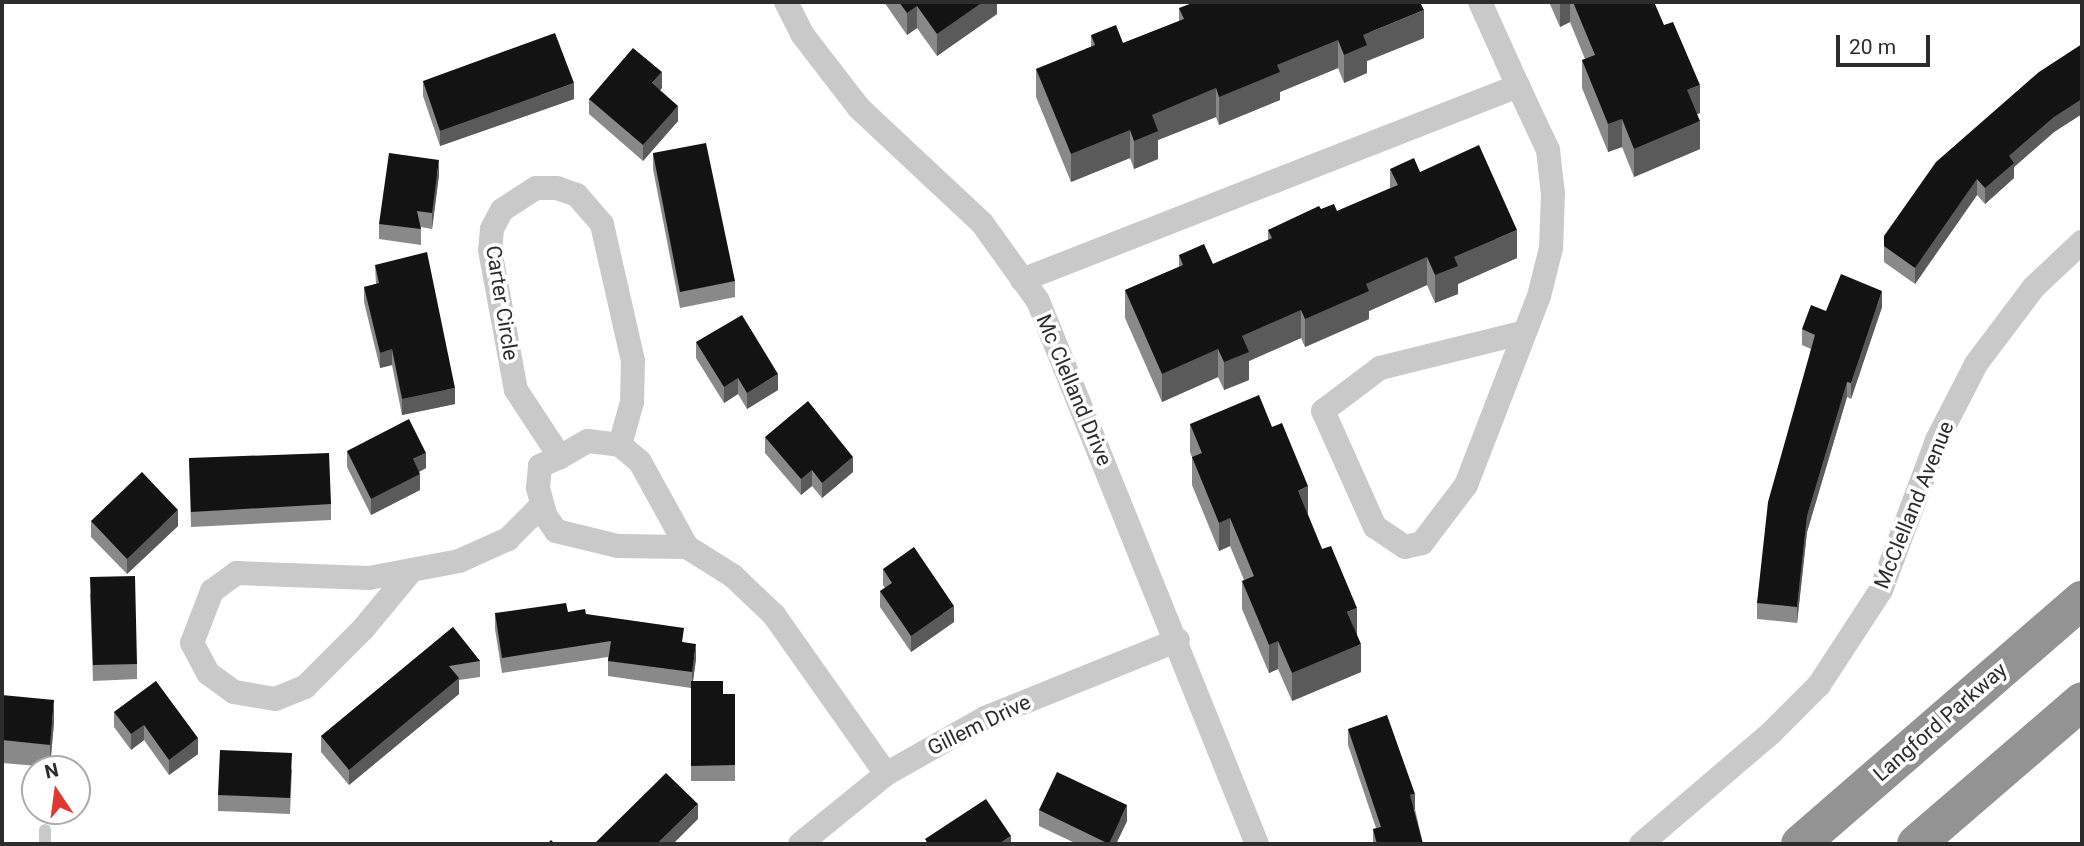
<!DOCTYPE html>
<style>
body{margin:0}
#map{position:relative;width:2084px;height:846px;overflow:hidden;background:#fff;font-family:Roboto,sans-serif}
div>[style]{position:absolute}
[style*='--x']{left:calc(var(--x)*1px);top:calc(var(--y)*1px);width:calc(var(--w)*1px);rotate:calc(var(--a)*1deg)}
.service>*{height:12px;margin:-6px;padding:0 6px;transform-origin:6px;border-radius:6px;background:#c9c9c9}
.minor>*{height:24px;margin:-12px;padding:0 12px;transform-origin:12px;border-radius:12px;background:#c9c9c9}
.motorway>*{height:38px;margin:-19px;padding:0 19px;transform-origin:19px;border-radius:19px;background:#939393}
.wall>*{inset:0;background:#898989}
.shaded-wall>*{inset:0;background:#5a5a5a}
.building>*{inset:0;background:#131313}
span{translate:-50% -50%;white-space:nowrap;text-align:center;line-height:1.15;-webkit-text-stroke:7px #fff;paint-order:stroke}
.street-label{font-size:21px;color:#2c2c2c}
.frame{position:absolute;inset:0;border:4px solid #2c2c2c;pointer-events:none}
.north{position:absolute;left:21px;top:755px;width:70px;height:70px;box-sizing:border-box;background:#fff;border:2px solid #ababab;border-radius:50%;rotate:347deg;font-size:19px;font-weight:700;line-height:28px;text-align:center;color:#2c2c2c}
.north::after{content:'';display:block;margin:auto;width:24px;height:32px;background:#e03730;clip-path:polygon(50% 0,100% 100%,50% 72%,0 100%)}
.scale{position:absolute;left:1836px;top:35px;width:94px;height:32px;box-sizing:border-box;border:4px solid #2c2c2c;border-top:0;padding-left:9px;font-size:21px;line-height:24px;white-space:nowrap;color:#2c2c2c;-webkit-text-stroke:5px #fff;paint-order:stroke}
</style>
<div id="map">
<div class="service">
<i style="--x:45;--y:844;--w:14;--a:-90"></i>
</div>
<div class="minor">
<i style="--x:786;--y:2;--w:36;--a:63"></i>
<i style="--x:802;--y:34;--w:93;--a:52.4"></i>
<i style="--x:859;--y:108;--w:168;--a:43.1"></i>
<i style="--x:982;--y:223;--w:96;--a:54.3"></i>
<i style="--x:1038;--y:301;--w:585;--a:68.04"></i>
<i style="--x:1480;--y:2;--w:92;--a:65.7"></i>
<i style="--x:1022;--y:280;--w:533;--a:-21.36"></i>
<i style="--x:1518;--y:86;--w:71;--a:64.9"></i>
<i style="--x:1548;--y:150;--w:44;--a:83.5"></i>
<i style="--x:1553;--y:194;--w:54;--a:92.1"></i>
<i style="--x:1551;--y:248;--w:49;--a:104"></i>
<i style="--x:1539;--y:296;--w:203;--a:111.1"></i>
<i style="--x:1466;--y:485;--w:73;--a:127.2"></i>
<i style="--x:1422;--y:543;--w:17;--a:167"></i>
<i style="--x:1405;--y:547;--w:36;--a:-146"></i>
<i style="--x:1375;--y:527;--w:127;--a:-114.1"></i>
<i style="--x:1323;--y:411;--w:71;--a:-37"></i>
<i style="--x:1380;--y:368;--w:149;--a:-13.9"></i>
<i style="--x:620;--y:445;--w:45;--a:-74.4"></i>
<i style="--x:632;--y:402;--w:41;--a:-88.6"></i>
<i style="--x:633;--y:361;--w:140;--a:-102.8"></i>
<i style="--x:602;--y:224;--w:38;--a:-131"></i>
<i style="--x:577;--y:195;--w:21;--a:-161"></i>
<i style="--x:557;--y:188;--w:21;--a:180"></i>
<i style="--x:536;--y:188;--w:40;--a:147.1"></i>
<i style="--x:502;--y:210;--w:21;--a:118"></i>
<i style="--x:492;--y:229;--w:21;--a:95"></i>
<i style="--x:490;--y:250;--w:142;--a:79.5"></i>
<i style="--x:516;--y:390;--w:80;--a:56.7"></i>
<i style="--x:560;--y:457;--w:32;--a:-30"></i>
<i style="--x:588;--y:441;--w:32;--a:7"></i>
<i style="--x:620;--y:445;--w:26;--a:40"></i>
<i style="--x:640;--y:462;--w:97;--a:61.1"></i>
<i style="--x:687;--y:547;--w:54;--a:32.2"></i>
<i style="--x:733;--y:576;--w:57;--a:43.6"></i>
<i style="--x:774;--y:615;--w:194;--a:54.8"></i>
<i style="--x:560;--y:457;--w:22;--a:156"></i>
<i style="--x:540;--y:466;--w:22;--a:95"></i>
<i style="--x:538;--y:488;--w:28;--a:75"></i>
<i style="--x:545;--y:515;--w:19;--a:55"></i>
<i style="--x:556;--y:531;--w:64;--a:13.6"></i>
<i style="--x:618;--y:546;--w:69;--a:0.8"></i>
<i style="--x:412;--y:570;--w:77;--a:129.7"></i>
<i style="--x:363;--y:629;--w:82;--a:135"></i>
<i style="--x:305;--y:687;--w:32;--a:158"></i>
<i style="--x:275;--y:699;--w:42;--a:-170.3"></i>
<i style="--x:234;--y:692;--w:32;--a:-144"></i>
<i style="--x:208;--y:673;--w:34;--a:-118"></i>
<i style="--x:192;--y:643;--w:56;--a:-69"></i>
<i style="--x:212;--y:591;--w:31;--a:-36"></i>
<i style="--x:237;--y:573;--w:132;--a:2.2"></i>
<i style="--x:369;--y:578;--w:92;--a:-10.7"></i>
<i style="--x:459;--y:561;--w:54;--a:-24.2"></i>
<i style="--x:508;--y:539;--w:48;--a:-45"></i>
<i style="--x:800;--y:844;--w:111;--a:-39.1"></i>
<i style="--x:886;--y:774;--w:114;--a:-29.5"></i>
<i style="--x:985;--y:718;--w:208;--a:-22"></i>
<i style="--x:1641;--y:844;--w:172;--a:-40.5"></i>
<i style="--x:1772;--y:732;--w:66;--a:-45"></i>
<i style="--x:1819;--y:685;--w:113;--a:-56.9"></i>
<i style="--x:1881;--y:590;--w:160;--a:-69.5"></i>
<i style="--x:1937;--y:440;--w:85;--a:-62.8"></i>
<i style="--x:1976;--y:364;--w:96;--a:-53"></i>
<i style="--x:2034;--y:287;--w:66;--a:-43.2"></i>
</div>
<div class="motorway">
<i style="--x:1800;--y:844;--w:373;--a:-40.9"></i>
<i style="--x:1916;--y:844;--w:219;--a:-40.7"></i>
</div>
<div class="wall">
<i style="clip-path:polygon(884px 2px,997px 2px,997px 14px,937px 56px,917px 28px,907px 35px)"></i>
<i style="clip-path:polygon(1549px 2px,1654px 2px,1700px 113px,1697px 114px,1700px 149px,1634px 177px,1622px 147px,1608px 152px,1582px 88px,1582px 60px,1585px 59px,1570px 22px,1560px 27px)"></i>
<i style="clip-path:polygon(1179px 8px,1424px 38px,1367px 61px,1367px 73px,1344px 83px,1338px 68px,1280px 92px,1280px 100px,1219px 125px,1216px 117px,1158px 140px,1158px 159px,1134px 169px,1130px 158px,1071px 182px,1036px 97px,1036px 69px,1091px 47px,1091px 35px,1123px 43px,1179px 21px)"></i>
<i style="clip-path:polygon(2082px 44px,2082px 114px,2054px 132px,2014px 167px,2014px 178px,1985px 204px,1977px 195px,1915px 284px,1884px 262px,1884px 236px)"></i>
<i style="clip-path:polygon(423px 81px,574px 99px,440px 146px,423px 96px)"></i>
<i style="clip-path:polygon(662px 88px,660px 90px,678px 121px,643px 161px,589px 114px,589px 99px)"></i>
<i style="clip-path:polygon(653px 153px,735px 281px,735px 297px,680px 308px,653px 169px)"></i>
<i style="clip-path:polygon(1390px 169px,1420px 172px,1517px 258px,1458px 284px,1458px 294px,1435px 303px,1427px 285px,1369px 311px,1369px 319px,1305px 347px,1301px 338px,1249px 361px,1249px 380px,1224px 390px,1218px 377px,1162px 402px,1125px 318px,1125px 290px,1179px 267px,1179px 255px,1213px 264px,1268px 240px,1268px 230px,1321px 209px,1337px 211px,1390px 188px)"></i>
<i style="clip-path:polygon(439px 175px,432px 229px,421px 227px,421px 245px,379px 239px,379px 224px)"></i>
<i style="clip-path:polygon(375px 265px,455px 404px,402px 415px,392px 365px,380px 368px,364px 302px,364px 287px,376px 284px)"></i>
<i style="clip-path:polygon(1882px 307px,1851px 399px,1847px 397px,1807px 532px,1797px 623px,1757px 619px,1757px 603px,1811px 349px,1802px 345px,1802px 329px,1826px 311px)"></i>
<i style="clip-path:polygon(696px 342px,778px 390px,747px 409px,738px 394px,724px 403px,696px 358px)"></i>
<i style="clip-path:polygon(1190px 424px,1308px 514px,1357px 636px,1361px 672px,1292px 701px,1278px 669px,1269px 673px,1242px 609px,1242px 581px,1244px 580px,1230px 546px,1219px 551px,1192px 485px,1192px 457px,1190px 452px)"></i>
<i style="clip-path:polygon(765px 437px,853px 472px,822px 498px,812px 486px,801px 495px,765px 453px)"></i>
<i style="clip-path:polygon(347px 451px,426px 468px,419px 472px,420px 490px,371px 515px,347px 467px)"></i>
<i style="clip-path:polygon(189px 458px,331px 504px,331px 520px,191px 527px)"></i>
<i style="clip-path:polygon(91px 521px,178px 526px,127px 574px,91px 537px)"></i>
<i style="clip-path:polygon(883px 569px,954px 622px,911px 652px,880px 607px,880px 591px,885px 588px,883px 585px)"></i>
<i style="clip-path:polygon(90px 593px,137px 664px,137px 679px,93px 681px)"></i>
<i style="clip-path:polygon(568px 612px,586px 614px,684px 642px,696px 659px,693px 681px,723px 694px,735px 694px,735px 781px,691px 781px,691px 688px,608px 676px,608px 657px,502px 673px,495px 629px,495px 613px)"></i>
<i style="clip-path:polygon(453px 627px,480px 661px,480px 677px,459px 680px,459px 694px,349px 785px,321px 752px,321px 736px)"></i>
<i style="clip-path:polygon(156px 681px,198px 754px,169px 775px,144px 740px,131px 750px,114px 727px,114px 712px)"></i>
<i style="clip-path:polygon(2px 695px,54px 722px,50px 767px,2px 763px)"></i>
<i style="clip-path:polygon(1348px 729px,1415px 809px,1423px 844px,1373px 844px,1373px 829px,1376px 828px,1348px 745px)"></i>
<i style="clip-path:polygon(292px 769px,290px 814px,218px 811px,218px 795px)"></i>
<i style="clip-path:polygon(1039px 810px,1127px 821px,1116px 844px,1077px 844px,1039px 826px)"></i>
</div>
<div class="shaded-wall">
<i style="clip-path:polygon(983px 2px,997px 2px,997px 14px,937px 56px,937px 34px)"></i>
<i style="clip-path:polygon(1560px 2px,1570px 2px,1570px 22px,1560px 27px)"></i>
<i style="clip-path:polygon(917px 6px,917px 28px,907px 35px,907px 13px)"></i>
<i style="clip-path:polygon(1424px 10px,1424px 38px,1367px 61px,1367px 73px,1344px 83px,1344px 55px,1363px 35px)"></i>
<i style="clip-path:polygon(1338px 40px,1338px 68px,1280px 92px,1280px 100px,1219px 125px,1219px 97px,1277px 65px)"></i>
<i style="clip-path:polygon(662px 72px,662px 88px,652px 99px,652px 83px)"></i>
<i style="clip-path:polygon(574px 83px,574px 99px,440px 146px,440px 131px)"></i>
<i style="clip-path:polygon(1700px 85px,1700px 113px,1687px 118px,1687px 90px)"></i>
<i style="clip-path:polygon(1216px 88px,1216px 117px,1158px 140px,1158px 159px,1134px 169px,1134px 141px,1152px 115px)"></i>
<i style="clip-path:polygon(2082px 99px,2082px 114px,2054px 132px,2014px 167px,2014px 178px,1985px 204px,1985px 188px,2009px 156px,2054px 117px)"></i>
<i style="clip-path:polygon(678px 106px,678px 121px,643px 161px,643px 145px)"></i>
<i style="clip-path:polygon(1622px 119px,1622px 147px,1608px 152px,1608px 124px)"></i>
<i style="clip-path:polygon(1700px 121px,1700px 149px,1634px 177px,1634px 149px)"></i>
<i style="clip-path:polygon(1130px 130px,1130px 158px,1071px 182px,1071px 154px)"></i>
<i style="clip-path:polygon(439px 160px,439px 175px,432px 229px,432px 213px)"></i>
<i style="clip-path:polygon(1977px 179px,1977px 195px,1915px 284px,1915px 268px)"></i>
<i style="clip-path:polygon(1517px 230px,1517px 258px,1458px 284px,1458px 294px,1435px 303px,1435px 275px,1454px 257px)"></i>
<i style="clip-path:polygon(1427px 257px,1427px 285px,1369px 311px,1369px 319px,1305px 347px,1305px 319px,1366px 284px)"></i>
<i style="clip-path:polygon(1882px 291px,1882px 307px,1851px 399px,1851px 383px)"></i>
<i style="clip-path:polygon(1301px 310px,1301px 338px,1249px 361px,1249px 380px,1224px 390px,1224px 362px,1242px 336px)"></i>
<i style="clip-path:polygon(392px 349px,392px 365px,380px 368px,380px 353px)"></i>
<i style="clip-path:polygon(1218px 349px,1218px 377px,1162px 402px,1162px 374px)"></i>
<i style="clip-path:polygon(778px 374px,778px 390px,747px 409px,747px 393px)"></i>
<i style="clip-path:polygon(738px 378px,738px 394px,724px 403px,724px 387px)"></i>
<i style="clip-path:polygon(1847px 382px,1847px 397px,1807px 532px,1797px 623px,1797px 607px,1807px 516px)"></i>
<i style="clip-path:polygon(455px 388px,455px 404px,402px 415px,402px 399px)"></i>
<i style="clip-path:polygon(426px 453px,426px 468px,413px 475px,413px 459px)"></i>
<i style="clip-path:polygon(853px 457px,853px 472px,822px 498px,822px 483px)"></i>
<i style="clip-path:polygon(812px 470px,812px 486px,801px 495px,801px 479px)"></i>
<i style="clip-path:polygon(420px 474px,420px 490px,371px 515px,371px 499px)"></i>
<i style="clip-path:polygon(1308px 486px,1308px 514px,1298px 519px,1298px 491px)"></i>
<i style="clip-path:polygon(178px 510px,178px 526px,127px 574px,127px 559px)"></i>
<i style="clip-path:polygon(1230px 518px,1230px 546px,1219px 551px,1219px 523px)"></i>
<i style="clip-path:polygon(954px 606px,954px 622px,911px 652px,911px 636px)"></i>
<i style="clip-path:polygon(1357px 608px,1357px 636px,1347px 612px)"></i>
<i style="clip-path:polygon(1278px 641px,1278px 669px,1269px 673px,1269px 645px)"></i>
<i style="clip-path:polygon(696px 644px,696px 659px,692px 688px,692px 672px)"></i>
<i style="clip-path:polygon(1361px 644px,1361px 672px,1292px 701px,1292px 673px)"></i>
<i style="clip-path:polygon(459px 678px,459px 694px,349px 785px,349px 770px)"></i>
<i style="clip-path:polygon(54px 700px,54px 722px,50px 767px,50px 745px)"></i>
<i style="clip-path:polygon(144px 725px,144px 740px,131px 750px,131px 734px)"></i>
<i style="clip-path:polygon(198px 738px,198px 754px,169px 775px,169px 760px)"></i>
<i style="clip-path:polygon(1415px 794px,1415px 809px,1410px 811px,1410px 795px)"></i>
<i style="clip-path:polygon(698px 804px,698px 819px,673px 844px,657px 844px)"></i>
<i style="clip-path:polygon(1127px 805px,1127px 821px,1116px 844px,1109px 844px)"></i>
<i style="clip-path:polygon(1011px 836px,1011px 844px,999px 844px)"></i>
</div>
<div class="building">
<i style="clip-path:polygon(899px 2px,983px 2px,937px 34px,917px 6px,907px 13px)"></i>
<i style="clip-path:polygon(1195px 2px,1420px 2px,1424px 10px,1363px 35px,1367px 45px,1344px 55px,1338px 40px,1277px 65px,1280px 72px,1219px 97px,1216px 88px,1152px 115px,1158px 131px,1134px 141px,1130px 130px,1071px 154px,1036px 69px,1095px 45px,1091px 35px,1116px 25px,1123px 43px,1184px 19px,1179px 8px)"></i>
<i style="clip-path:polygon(1573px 2px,1654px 2px,1664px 25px,1673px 22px,1700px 85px,1687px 90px,1700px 121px,1634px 149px,1622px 119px,1608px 124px,1582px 60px,1595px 55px)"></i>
<i style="clip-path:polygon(555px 33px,574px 83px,440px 131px,423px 81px)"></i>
<i style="clip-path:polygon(2082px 44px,2082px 99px,2054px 117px,2009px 156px,2014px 163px,1985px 188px,1977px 179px,1915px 268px,1884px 246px,1884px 236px,1936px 162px,2039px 72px)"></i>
<i style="clip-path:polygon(633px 48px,662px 72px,652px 83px,678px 106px,643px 145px,589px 99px)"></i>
<i style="clip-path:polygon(706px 143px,735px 281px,680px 292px,653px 153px)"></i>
<i style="clip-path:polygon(1479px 145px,1517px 230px,1454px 257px,1458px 266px,1435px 275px,1427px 257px,1366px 284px,1369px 291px,1305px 319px,1301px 310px,1242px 336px,1249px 352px,1224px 362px,1218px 349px,1162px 374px,1125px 290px,1183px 265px,1179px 255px,1204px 244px,1213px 264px,1272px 238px,1268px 230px,1319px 206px,1321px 209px,1334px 204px,1337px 211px,1398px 185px,1390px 169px,1414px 158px,1420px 172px)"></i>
<i style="clip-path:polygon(389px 153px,439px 160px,432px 213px,417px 211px,421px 229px,379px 224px)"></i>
<i style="clip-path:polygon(427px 252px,455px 388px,402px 399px,392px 349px,380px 353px,364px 287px,379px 283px,375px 265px)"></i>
<i style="clip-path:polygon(1841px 274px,1882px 291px,1851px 383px,1847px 382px,1807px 516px,1797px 607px,1757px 603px,1768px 502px,1815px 335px,1802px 329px,1811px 305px,1826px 311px)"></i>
<i style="clip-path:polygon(742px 315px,778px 374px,747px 393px,738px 378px,724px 387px,696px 342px)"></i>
<i style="clip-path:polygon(1259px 395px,1272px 427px,1282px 423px,1308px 486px,1298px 491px,1322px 549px,1331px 546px,1357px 608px,1347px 612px,1361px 644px,1292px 673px,1278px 641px,1269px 645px,1242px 581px,1254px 576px,1230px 518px,1219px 523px,1192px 457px,1202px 453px,1190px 424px)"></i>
<i style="clip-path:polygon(808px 401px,853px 457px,822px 483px,812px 470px,801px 479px,765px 437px)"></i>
<i style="clip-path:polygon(409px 419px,426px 453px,413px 459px,420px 474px,371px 499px,347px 451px)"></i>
<i style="clip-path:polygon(329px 453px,331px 504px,191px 512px,189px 458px)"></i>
<i style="clip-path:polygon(142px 472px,178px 510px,127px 559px,91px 521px)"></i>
<i style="clip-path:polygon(914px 547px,954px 606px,911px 636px,880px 591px,892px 583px,883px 569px)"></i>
<i style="clip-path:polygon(135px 576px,137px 664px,93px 665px,90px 577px)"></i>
<i style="clip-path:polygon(566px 603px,568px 612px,585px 609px,586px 614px,684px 628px,682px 642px,696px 644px,692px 672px,608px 661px,611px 641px,502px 658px,495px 613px)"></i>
<i style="clip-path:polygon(453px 627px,480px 661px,449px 666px,459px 678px,349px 770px,321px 736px)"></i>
<i style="clip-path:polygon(156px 681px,198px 738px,169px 760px,144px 725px,131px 734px,114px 712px)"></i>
<i style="clip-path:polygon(691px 681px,723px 681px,723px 694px,735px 694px,735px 765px,691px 766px)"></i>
<i style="clip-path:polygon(2px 695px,54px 700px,50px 745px,2px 740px)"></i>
<i style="clip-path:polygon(1387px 715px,1415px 794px,1410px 795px,1423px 844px,1377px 844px,1373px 829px,1381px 827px,1348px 729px)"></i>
<i style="clip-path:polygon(220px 750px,292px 753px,290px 798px,218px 795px)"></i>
<i style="clip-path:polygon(1057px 772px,1127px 805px,1109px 844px,1039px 810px)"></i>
<i style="clip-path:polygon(666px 773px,698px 804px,657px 844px,594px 844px)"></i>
<i style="clip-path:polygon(986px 799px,1011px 836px,999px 844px,928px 844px,925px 839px)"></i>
<i style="clip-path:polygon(551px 840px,555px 844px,547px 844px)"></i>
</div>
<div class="street-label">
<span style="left:502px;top:303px;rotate:81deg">Carter Circle</span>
<span style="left:1074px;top:390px;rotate:67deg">Mc Clelland Drive</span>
<span style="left:1914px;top:505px;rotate:-68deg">McClelland Avenue</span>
<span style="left:1940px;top:722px;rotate:-41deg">Langford Parkway</span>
<span style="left:979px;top:725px;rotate:-26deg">Gillem Drive</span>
</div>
<div class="frame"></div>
<div class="north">N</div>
<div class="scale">20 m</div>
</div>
